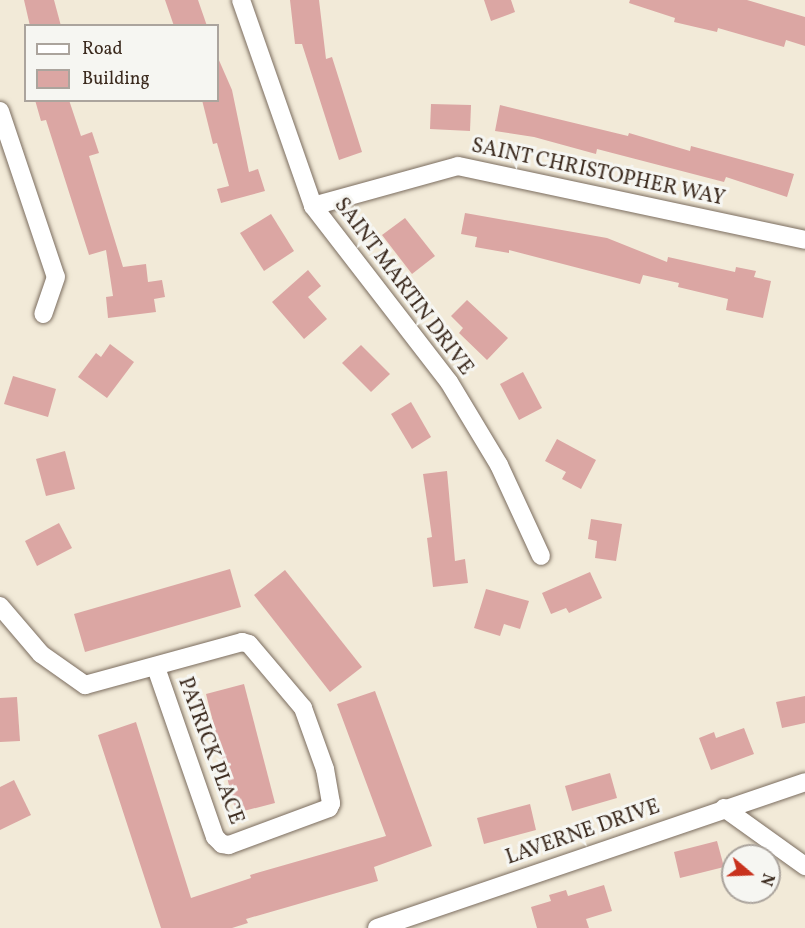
<!DOCTYPE html>
<style>
body{margin:0}
#map{position:relative;width:805px;height:928px;overflow:hidden;background:#f2ead8;font-family:Vollkorn,serif}
div>[style]{position:absolute}
[style*='--x']{left:calc(var(--x)*1px);top:calc(var(--y)*1px);width:calc(var(--w)*1px);rotate:calc(var(--a)*1deg)}
.building>*{inset:0;background:#dba6a3}
.roads{filter:drop-shadow(0 0 2px #7b6d5f) drop-shadow(0 0 2px #7b6d5f)}
.street>*{height:18px;margin:-9px;padding:0 9px;transform-origin:9px;border-radius:9px;background:#fff}
span{translate:-50% -50%;white-space:nowrap;text-align:center;line-height:1.15;-webkit-text-stroke:6px #f6f6f2;paint-order:stroke}
.street-label{font-size:21px;color:#3b2a1e}
.legend{position:absolute;left:24px;top:24px;width:195px;height:78px;box-sizing:border-box;background:#f6f6f2;border:2px solid #aba49d;margin:0;padding:8px 10px;list-style:none;font-size:18px;color:#3b2a1e}
.legend li{display:flex;align-items:center;gap:12px;height:30px}
.legend b{width:30px;border:2px solid #aba49d}
.north{position:absolute;left:721px;top:844px;width:60px;height:60px;box-sizing:border-box;background:#f6f6f2;border:2px solid #aba49d;border-radius:50%;rotate:109deg;font-size:16px;font-weight:700;line-height:24px;text-align:center;color:#3b2a1e}
.north::after{content:'';display:block;margin:auto;width:21px;height:27px;background:#c8321e;clip-path:polygon(50% 0,100% 100%,50% 72%,0 100%)}
</style>
<div id="map">
<div class="building">
<i style="clip-path:polygon(24px 0,54px 0,61px 26px,30px 26px)"></i>
<i style="clip-path:polygon(165px 0,198px 0,207px 26px,174px 26px)"></i>
<i style="clip-path:polygon(290px 0,319px 0,326px 59px,332px 57px,362px 152px,339px 160px,302px 44px,295px 44px)"></i>
<i style="clip-path:polygon(484px 0,511px 0,515px 12px,491px 21px)"></i>
<i style="clip-path:polygon(630px 0,747px 0,805px 17px,805px 46px,786px 40px,784px 47px,718px 28px,717px 32px,674px 22px,675px 18px,629px 3px)"></i>
<i style="clip-path:polygon(218px 58px,232px 90px,249px 172px,258px 169px,265px 191px,221px 203px,217px 189px,229px 186px,217px 143px,213px 144px,202px 100px,218px 100px)"></i>
<i style="clip-path:polygon(35px 100px,69px 100px,81px 136px,92px 132px,99px 153px,89px 156px,123px 267px,146px 264px,148px 282px,162px 280px,165px 297px,154px 299px,156px 312px,108px 318px,106px 297px,113px 296px,106px 250px,89px 255px,46px 120px,41px 121px)"></i>
<i style="clip-path:polygon(431px 104px,471px 105px,470px 131px,430px 129px)"></i>
<i style="clip-path:polygon(500px 105px,628px 136px,629px 133px,690px 151px,691px 146px,794px 174px,787px 197px,726px 177px,724px 182px,597px 149px,596px 154px,534px 137px,495px 131px)"></i>
<i style="clip-path:polygon(465px 213px,607px 238px,667px 262px,668px 257px,735px 272px,736px 267px,756px 271px,754px 277px,771px 281px,763px 318px,726px 310px,728px 299px,678px 287px,679px 283px,643px 275px,640px 284px,509px 250px,509px 253px,475px 247px,477px 237px,461px 234px)"></i>
<i style="clip-path:polygon(271px 214px,294px 251px,264px 271px,240px 233px)"></i>
<i style="clip-path:polygon(405px 218px,435px 256px,412px 274px,382px 235px)"></i>
<i style="clip-path:polygon(308px 270px,321px 286px,308px 297px,327px 319px,304px 339px,272px 302px)"></i>
<i style="clip-path:polygon(467px 300px,508px 338px,487px 360px,459px 333px,463px 328px,451px 316px)"></i>
<i style="clip-path:polygon(110px 344px,134px 362px,107px 398px,78px 377px,96px 353px,101px 357px)"></i>
<i style="clip-path:polygon(361px 345px,390px 374px,371px 392px,342px 363px)"></i>
<i style="clip-path:polygon(523px 372px,542px 408px,519px 420px,500px 384px)"></i>
<i style="clip-path:polygon(13px 376px,56px 389px,48px 417px,4px 404px)"></i>
<i style="clip-path:polygon(411px 402px,431px 437px,412px 449px,391px 414px)"></i>
<i style="clip-path:polygon(557px 439px,596px 460px,581px 489px,562px 479px,566px 472px,545px 461px)"></i>
<i style="clip-path:polygon(65px 451px,75px 489px,46px 496px,36px 459px)"></i>
<i style="clip-path:polygon(447px 471px,455px 561px,465px 559px,468px 583px,433px 587px,427px 538px,432px 537px,423px 474px)"></i>
<i style="clip-path:polygon(591px 519px,622px 524px,616px 561px,595px 558px,597px 541px,588px 539px)"></i>
<i style="clip-path:polygon(59px 523px,72px 548px,37px 566px,25px 541px)"></i>
<i style="clip-path:polygon(230px 569px,241px 607px,85px 652px,74px 614px)"></i>
<i style="clip-path:polygon(285px 570px,362px 667px,330px 692px,254px 595px)"></i>
<i style="clip-path:polygon(590px 572px,602px 598px,569px 613px,566px 608px,551px 614px,542px 593px)"></i>
<i style="clip-path:polygon(486px 589px,529px 601px,520px 629px,504px 624px,500px 636px,474px 628px)"></i>
<i style="clip-path:polygon(244px 684px,275px 803px,236px 813px,206px 694px)"></i>
<i style="clip-path:polygon(375px 691px,432px 846px,374px 867px,378px 881px,246px 919px,248px 923px,232px 928px,161px 928px,98px 735px,136px 722px,191px 898px,251px 878px,250px 875px,386px 836px,337px 704px)"></i>
<i style="clip-path:polygon(805px 696px,805px 723px,782px 728px,776px 702px)"></i>
<i style="clip-path:polygon(17px 697px,20px 741px,0 742px,0 698px)"></i>
<i style="clip-path:polygon(744px 728px,754px 754px,711px 770px,699px 738px,714px 732px,716px 738px)"></i>
<i style="clip-path:polygon(610px 773px,617px 798px,572px 811px,565px 786px)"></i>
<i style="clip-path:polygon(14px 780px,31px 815px,0 830px,0 787px)"></i>
<i style="clip-path:polygon(530px 804px,536px 830px,484px 844px,477px 818px)"></i>
<i style="clip-path:polygon(717px 841px,724px 867px,680px 878px,674px 852px)"></i>
<i style="clip-path:polygon(604px 885px,612px 911px,586px 919px,589px 928px,537px 928px,531px 907px,551px 901px,549px 895px,566px 890px,568px 896px)"></i>
</div>
<div class="roads">
<div class="street">
<i style="--x:241;--y:0;--w:218;--a:70.7"></i>
<i style="--x:313;--y:206;--w:222;--a:52.3"></i>
<i style="--x:449;--y:382;--w:97;--a:58.9"></i>
<i style="--x:499;--y:465;--w:100;--a:65.2"></i>
<i style="--x:0;--y:111;--w:175;--a:71.4"></i>
<i style="--x:56;--y:277;--w:39;--a:109"></i>
<i style="--x:313;--y:206;--w:150;--a:-15.4"></i>
<i style="--x:458;--y:166;--w:355;--a:12"></i>
<i style="--x:0;--y:606;--w:63;--a:49.5"></i>
<i style="--x:41;--y:654;--w:54;--a:35.2"></i>
<i style="--x:85;--y:685;--w:163;--a:-15.3"></i>
<i style="--x:242;--y:642;--w:7;--a:16"></i>
<i style="--x:249;--y:644;--w:84;--a:49.8"></i>
<i style="--x:303;--y:708;--w:65;--a:70.2"></i>
<i style="--x:325;--y:769;--w:35;--a:80"></i>
<i style="--x:331;--y:803;--w:5;--a:112"></i>
<i style="--x:329;--y:808;--w:107;--a:159.7"></i>
<i style="--x:229;--y:845;--w:7;--a:-172"></i>
<i style="--x:222;--y:844;--w:10;--a:-135"></i>
<i style="--x:215;--y:837;--w:179;--a:-109.2"></i>
<i style="--x:724;--y:808;--w:100;--a:35.6"></i>
<i style="--x:377;--y:928;--w:452;--a:-18.8"></i>
</div>
</div>
<div class="street-label">
<span style="left:598px;top:173px;rotate:12deg">SAINT CHRISTOPHER WAY</span>
<span style="left:403px;top:287px;rotate:53deg">SAINT MARTIN DRIVE</span>
<span style="left:210px;top:751px;rotate:70deg">PATRICK PLACE</span>
<span style="left:583px;top:833px;rotate:-19deg">LAVERNE DRIVE</span>
</div>
<ul class="legend">
<li><b style="height:8px;background:#fff"></b>Road</li>
<li><b style="height:16px;background:#dba6a3"></b>Building</li>
</ul>
<div class="north">N</div>
</div>
